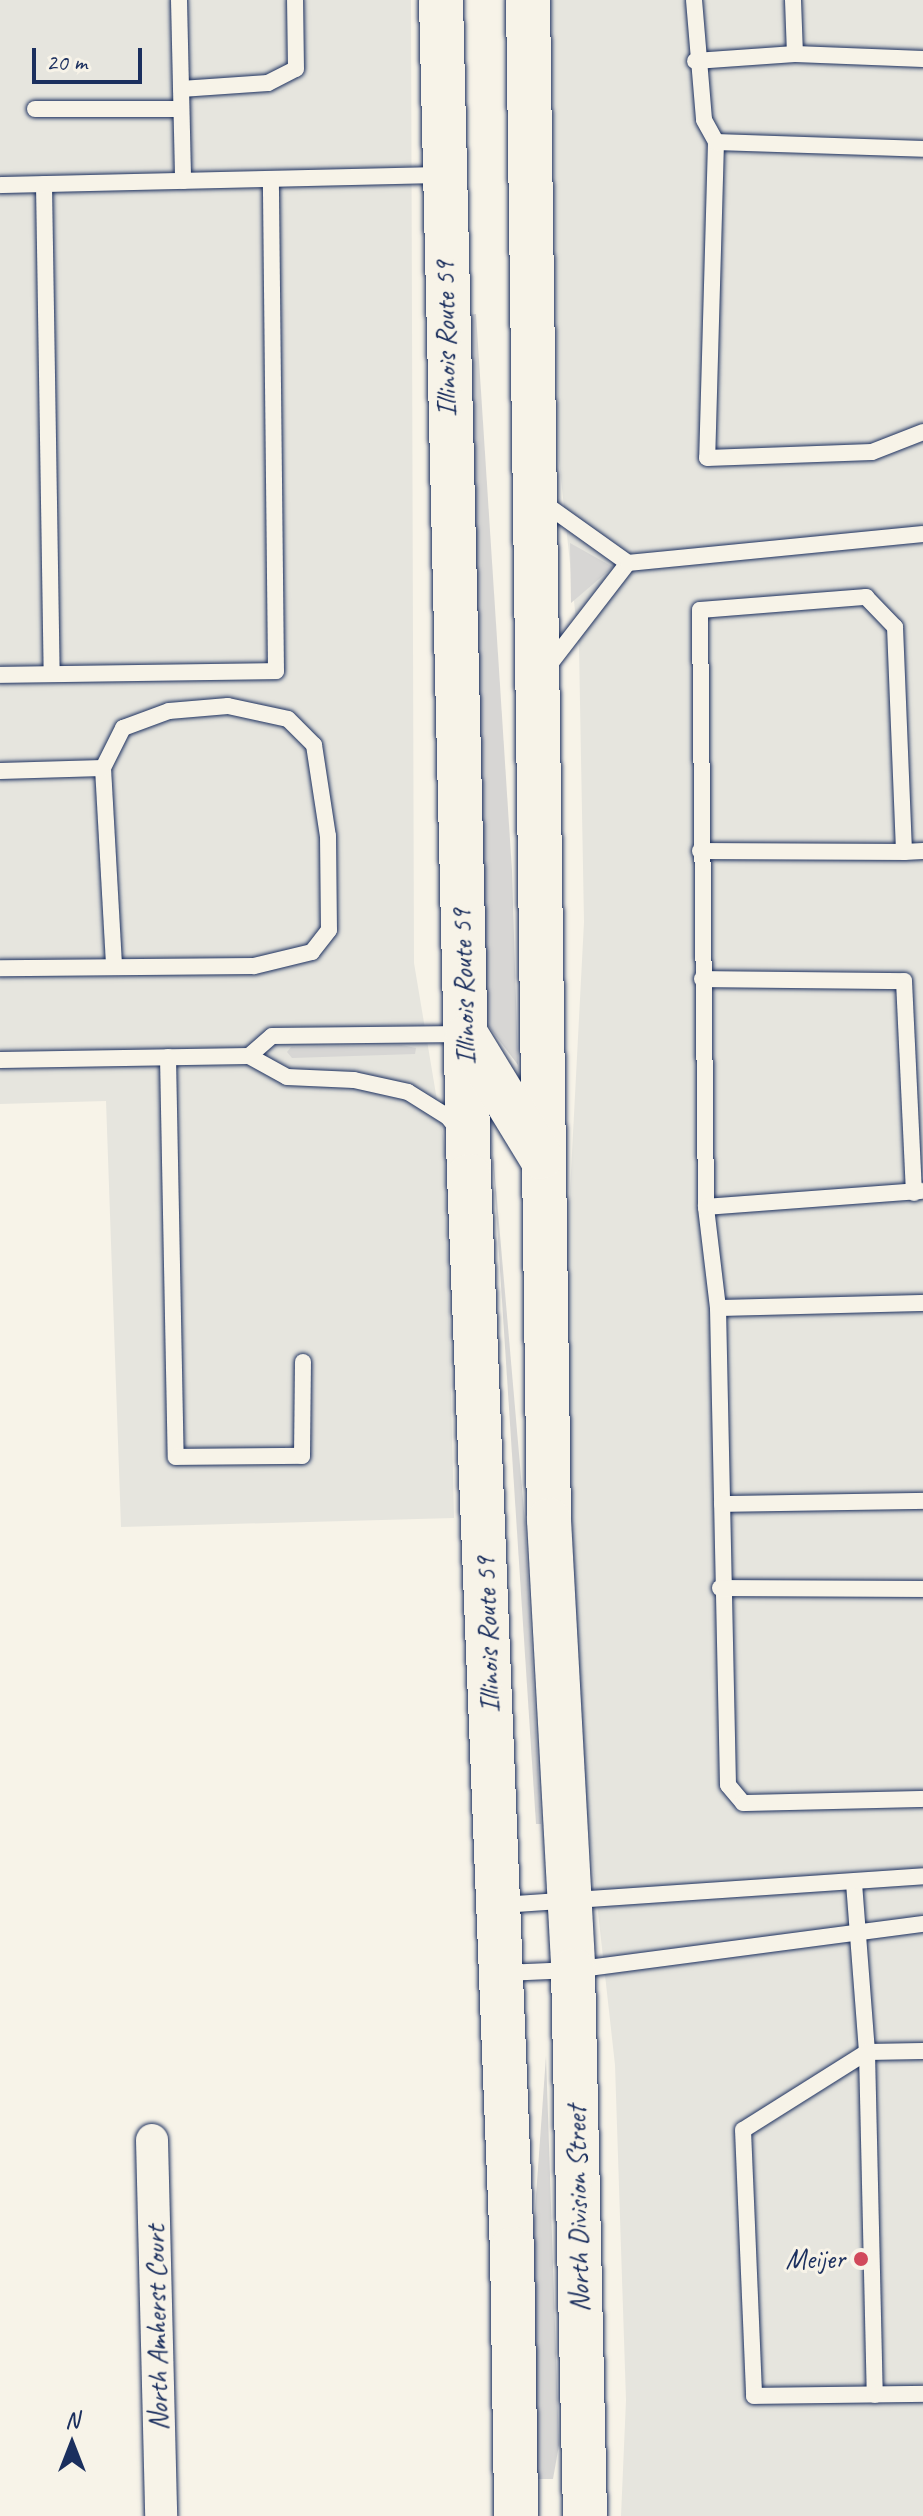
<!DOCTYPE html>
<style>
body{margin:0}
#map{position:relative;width:923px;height:2516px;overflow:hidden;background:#f7f3e8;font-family:Caveat,sans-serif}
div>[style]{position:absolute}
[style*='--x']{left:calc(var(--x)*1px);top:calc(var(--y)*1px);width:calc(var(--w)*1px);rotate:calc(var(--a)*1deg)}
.built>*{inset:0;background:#e6e5de}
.green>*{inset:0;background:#d7d6d4}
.roads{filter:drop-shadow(0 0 2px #1b2f5e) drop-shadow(0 0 2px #1b2f5e)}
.service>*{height:16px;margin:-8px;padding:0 8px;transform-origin:8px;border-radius:8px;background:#f7f3e8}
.minor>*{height:32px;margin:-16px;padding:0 16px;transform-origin:16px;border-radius:16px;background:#f7f3e8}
.primary>*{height:44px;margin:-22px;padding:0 22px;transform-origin:22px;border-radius:22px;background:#f7f3e8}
.dots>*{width:22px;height:22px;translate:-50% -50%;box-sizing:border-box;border:4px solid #f7f3e8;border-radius:50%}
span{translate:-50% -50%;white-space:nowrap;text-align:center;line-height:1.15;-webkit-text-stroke:6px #f7f3e8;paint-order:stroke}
.street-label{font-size:28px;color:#1b2f5e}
.poi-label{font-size:28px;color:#1b2f5e}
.right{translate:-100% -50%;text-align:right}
.north{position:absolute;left:32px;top:2404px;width:80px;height:80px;-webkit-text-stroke:6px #f7f3e8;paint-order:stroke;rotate:0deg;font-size:22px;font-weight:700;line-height:32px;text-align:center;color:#1b2f5e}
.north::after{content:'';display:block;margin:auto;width:28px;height:36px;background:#1b2f5e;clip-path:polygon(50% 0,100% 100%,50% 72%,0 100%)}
.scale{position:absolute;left:32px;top:48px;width:110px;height:36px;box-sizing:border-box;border:4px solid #1b2f5e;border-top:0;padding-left:10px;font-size:24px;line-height:28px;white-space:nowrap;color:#1b2f5e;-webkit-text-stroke:6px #f7f3e8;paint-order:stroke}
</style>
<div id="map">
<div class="built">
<i style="clip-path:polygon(0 0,411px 0,414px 963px,445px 1148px,454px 1518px,121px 1527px,106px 1101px,0 1104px)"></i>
<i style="clip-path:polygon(551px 0,923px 0,923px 2516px,621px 2516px,626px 2400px,615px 2065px,581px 1759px,564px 1307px,584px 922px,579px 648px,559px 460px)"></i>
</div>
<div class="green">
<i style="clip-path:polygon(476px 314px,512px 871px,518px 1065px,487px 1024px,469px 315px)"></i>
<i style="clip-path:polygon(570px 543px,613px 567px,571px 603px)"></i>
<i style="clip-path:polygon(402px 1045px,416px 1048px,415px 1054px,292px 1058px,287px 1052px,291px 1047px)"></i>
<i style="clip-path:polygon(491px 1131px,525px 1523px,541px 1824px,536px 1824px)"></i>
<i style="clip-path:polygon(546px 2056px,559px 2445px,553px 2479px,537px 2479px,533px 2238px)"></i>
</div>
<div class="roads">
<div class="service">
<i style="--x:179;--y:0;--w:181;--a:88.7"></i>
<i style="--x:694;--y:0;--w:120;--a:85.2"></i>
<i style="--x:704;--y:120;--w:25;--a:61"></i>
<i style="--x:716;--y:142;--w:316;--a:91.6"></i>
<i style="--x:707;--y:458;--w:165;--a:-2.1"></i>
<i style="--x:872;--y:452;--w:55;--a:-21.4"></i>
<i style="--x:793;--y:0;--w:54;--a:87.9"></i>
<i style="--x:795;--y:54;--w:128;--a:2.2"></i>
<i style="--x:695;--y:61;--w:100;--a:-4"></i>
<i style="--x:181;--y:89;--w:87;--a:-3.9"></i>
<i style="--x:268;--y:83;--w:31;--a:-27"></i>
<i style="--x:296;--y:69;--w:69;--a:-90.8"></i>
<i style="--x:35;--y:109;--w:146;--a:0"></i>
<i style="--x:716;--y:142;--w:207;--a:1.9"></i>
<i style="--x:44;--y:184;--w:488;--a:89.1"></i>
<i style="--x:0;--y:185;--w:442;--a:-1.3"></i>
<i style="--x:541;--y:501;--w:107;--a:35.5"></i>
<i style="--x:546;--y:669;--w:134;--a:-52.3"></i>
<i style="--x:628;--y:563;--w:296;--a:-5.6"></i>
<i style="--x:0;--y:675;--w:276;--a:-0.8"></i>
<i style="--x:276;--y:671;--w:492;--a:-90.6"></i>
<i style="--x:103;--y:768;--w:199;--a:86.8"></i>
<i style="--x:0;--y:771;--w:103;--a:-1.7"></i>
<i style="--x:103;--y:768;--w:45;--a:-63.4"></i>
<i style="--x:123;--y:728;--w:49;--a:-20.3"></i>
<i style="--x:169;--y:711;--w:59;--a:-4.8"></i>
<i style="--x:228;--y:706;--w:61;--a:12.2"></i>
<i style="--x:288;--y:719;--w:37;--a:45"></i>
<i style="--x:314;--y:745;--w:92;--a:81.3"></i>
<i style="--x:328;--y:836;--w:94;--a:89.4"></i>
<i style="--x:329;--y:930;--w:28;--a:128"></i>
<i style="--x:312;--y:952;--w:60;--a:166.4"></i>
<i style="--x:254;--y:966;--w:254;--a:179.5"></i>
<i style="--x:700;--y:851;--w:204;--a:0.3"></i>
<i style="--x:702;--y:979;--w:202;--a:0.6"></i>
<i style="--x:904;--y:981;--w:212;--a:87.3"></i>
<i style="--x:249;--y:1056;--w:30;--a:-41"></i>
<i style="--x:272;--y:1036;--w:192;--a:-0.6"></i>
<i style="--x:168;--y:1057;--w:400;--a:88.9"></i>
<i style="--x:176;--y:1457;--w:126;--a:-0.5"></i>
<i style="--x:302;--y:1456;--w:94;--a:-89.4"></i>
<i style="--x:0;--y:1060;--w:249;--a:-0.9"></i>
<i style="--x:249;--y:1056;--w:43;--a:28.9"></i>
<i style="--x:287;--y:1077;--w:67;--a:2.6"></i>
<i style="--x:354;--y:1080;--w:55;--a:12.5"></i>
<i style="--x:408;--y:1092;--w:47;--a:32"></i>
<i style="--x:448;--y:1117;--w:16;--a:52"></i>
<i style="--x:706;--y:1207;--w:597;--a:-90.58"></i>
<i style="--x:700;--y:610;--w:167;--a:-4.5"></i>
<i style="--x:866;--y:597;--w:42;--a:46"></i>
<i style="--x:895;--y:627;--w:225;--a:87.7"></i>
<i style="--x:904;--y:852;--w:19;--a:-3"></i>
<i style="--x:923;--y:1303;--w:205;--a:178.6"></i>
<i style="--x:718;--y:1308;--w:477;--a:88.8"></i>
<i style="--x:728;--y:1785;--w:23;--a:50"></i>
<i style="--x:743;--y:1803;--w:180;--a:-1.3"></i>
<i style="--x:718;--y:1308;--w:102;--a:-96.8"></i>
<i style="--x:706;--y:1207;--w:216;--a:-4.3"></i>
<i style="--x:722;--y:1504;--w:201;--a:-0.9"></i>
<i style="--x:720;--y:1588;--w:203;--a:0.3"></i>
<i style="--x:854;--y:1883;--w:169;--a:85.6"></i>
<i style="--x:867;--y:2052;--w:56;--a:-1"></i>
<i style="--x:502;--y:1905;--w:422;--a:-3.9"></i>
<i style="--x:504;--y:1973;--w:69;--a:-2.5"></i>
<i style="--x:573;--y:1970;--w:353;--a:-7.5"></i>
<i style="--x:867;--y:2052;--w:146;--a:147.8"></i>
<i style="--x:743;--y:2130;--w:266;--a:87.6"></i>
<i style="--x:754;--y:2396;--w:169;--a:-0.7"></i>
<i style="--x:867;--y:2052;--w:343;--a:88.7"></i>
</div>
<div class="minor">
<i style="--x:152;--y:2140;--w:376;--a:88.6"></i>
</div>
<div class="primary">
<i style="--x:441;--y:0;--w:1176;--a:88.64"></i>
<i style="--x:469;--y:1176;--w:1074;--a:87.71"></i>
<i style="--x:512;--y:2249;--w:267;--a:89.1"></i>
<i style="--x:528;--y:0;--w:1520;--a:89.21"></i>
<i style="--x:549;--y:1520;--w:451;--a:86.9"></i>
<i style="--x:573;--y:1970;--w:546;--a:88.74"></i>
<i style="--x:467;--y:1036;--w:142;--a:58.6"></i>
</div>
</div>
<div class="dots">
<i style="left:861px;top:2259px;background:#d1495b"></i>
</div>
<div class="street-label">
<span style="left:446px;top:339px;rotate:-91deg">Illinois Route 59</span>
<span style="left:464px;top:987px;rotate:-92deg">Illinois Route 59</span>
<span style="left:488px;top:1635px;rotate:-92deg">Illinois Route 59</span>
<span style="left:578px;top:2209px;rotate:-91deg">North Division Street</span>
<span style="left:157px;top:2328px;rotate:-91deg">North Amherst Court</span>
</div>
<div class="poi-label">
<span class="right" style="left:845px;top:2259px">Meijer</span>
</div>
<div class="north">N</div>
<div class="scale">20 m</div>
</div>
